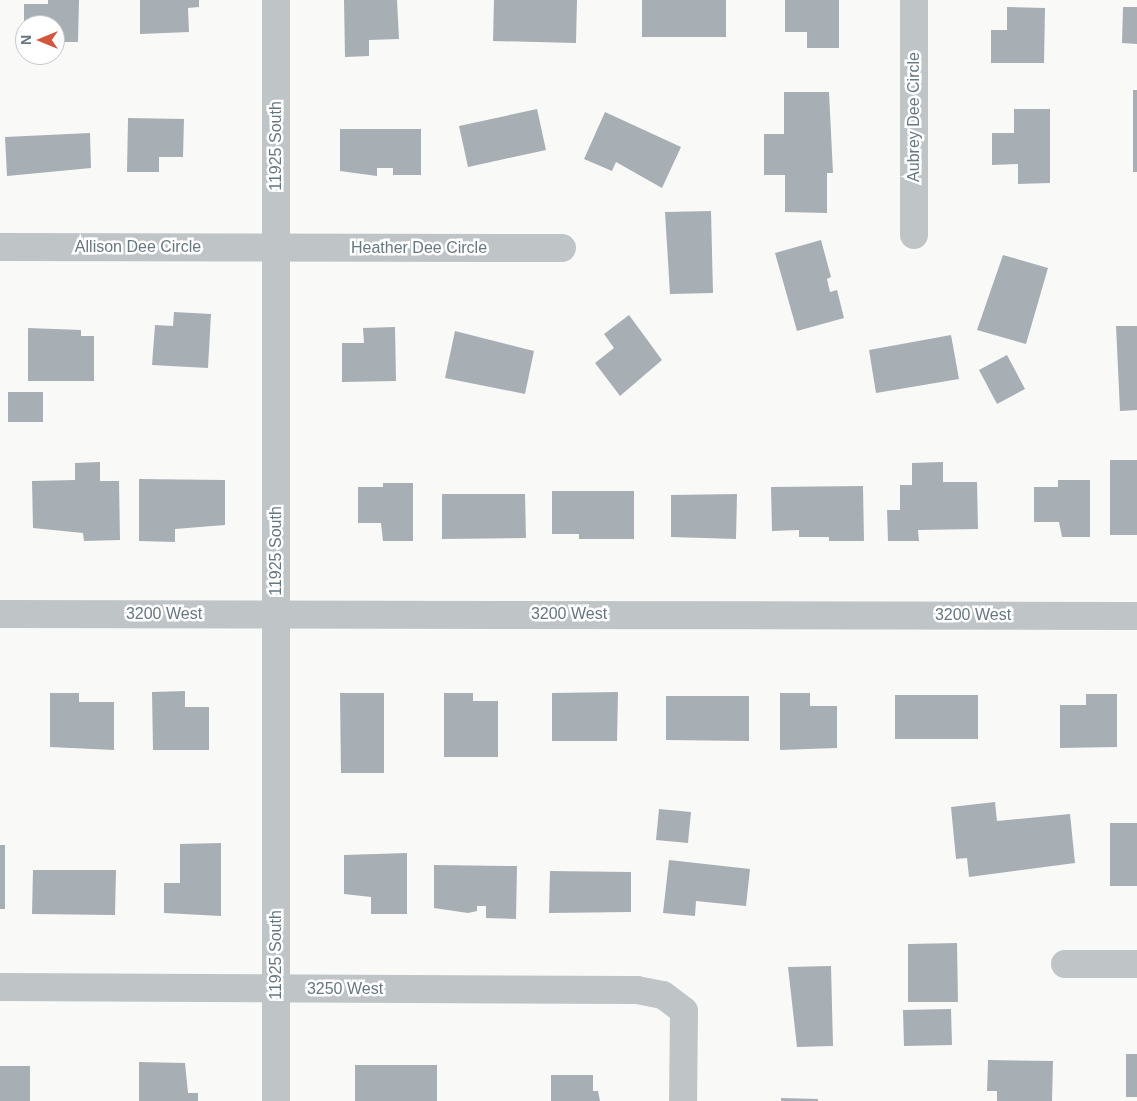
<!DOCTYPE html>
<style>
body{margin:0}
#map{position:relative;width:1137px;height:1101px;overflow:hidden;background:#f9f9f8;font-family:Helvetica,sans-serif}
div>[style]{position:absolute}
[style*='--x']{left:calc(var(--x)*1px);top:calc(var(--y)*1px);width:calc(var(--w)*1px);rotate:calc(var(--a)*1deg)}
.building>*{inset:0;background:#a7afb4}
.minor>*{height:28px;margin:-14px;padding:0 14px;transform-origin:14px;border-radius:14px;background:#bfc4c7}
span{translate:-50% -50%;white-space:nowrap;text-align:center;line-height:1.15;-webkit-text-stroke:5px #fff;paint-order:stroke}
.street-label{font-size:16px;color:#677780}
.north{position:absolute;left:15px;top:15px;width:50px;height:50px;box-sizing:border-box;background:#fff;border:1px solid #c2c9cc;border-radius:50%;rotate:270deg;font-size:14px;font-weight:700;line-height:20px;text-align:center;color:#677780}
.north::after{content:'';display:block;margin:auto;width:18px;height:22px;background:#d3573e;clip-path:polygon(50% 0,100% 100%,50% 72%,0 100%)}
</style>
<div id="map">
<div class="building">
<i style="clip-path:polygon(48px 0,79px 0,78px 42px,55px 42px,55px 25px,24px 25px,24px 4px,48px 4px)"></i>
<i style="clip-path:polygon(140px 0,199px 0,199px 7px,188px 8px,189px 32px,140px 34px)"></i>
<i style="clip-path:polygon(344px 0,397px 0,399px 39px,369px 40px,369px 56px,345px 57px)"></i>
<i style="clip-path:polygon(494px 0,577px 0,576px 43px,493px 41px)"></i>
<i style="clip-path:polygon(642px 0,726px 0,726px 37px,642px 37px)"></i>
<i style="clip-path:polygon(785px 0,839px 0,839px 48px,807px 48px,807px 32px,785px 32px)"></i>
<i style="clip-path:polygon(1007px 7px,1045px 8px,1044px 63px,991px 63px,991px 30px,1007px 30px)"></i>
<i style="clip-path:polygon(1123px 7px,1137px 7px,1137px 44px,1122px 43px)"></i>
<i style="clip-path:polygon(1133px 90px,1137px 90px,1137px 172px,1133px 172px)"></i>
<i style="clip-path:polygon(784px 92px,829px 92px,833px 173px,827px 173px,827px 213px,785px 212px,785px 175px,764px 175px,764px 134px,784px 134px)"></i>
<i style="clip-path:polygon(537px 109px,546px 150px,468px 167px,459px 126px)"></i>
<i style="clip-path:polygon(1014px 109px,1050px 109px,1050px 183px,1018px 184px,1018px 164px,992px 165px,992px 133px,1014px 133px)"></i>
<i style="clip-path:polygon(605px 112px,681px 147px,662px 188px,616px 162px,612px 171px,584px 159px)"></i>
<i style="clip-path:polygon(128px 118px,184px 119px,183px 157px,159px 157px,159px 172px,127px 172px)"></i>
<i style="clip-path:polygon(340px 129px,421px 129px,421px 175px,393px 175px,393px 168px,377px 168px,377px 176px,340px 171px)"></i>
<i style="clip-path:polygon(90px 133px,91px 168px,7px 176px,5px 137px)"></i>
<i style="clip-path:polygon(711px 211px,713px 293px,670px 294px,665px 212px)"></i>
<i style="clip-path:polygon(821px 240px,831px 277px,827px 279px,830px 292px,837px 290px,844px 318px,797px 331px,775px 253px)"></i>
<i style="clip-path:polygon(1003px 255px,1048px 268px,1026px 344px,977px 330px)"></i>
<i style="clip-path:polygon(174px 312px,211px 314px,208px 368px,152px 365px,155px 325px,173px 326px)"></i>
<i style="clip-path:polygon(629px 315px,662px 360px,620px 396px,595px 363px,614px 348px,604px 334px)"></i>
<i style="clip-path:polygon(1116px 326px,1137px 326px,1137px 410px,1120px 411px)"></i>
<i style="clip-path:polygon(395px 327px,396px 381px,342px 382px,342px 343px,364px 343px,363px 328px)"></i>
<i style="clip-path:polygon(28px 328px,81px 330px,81px 336px,94px 336px,94px 381px,28px 381px)"></i>
<i style="clip-path:polygon(455px 331px,534px 351px,525px 394px,445px 378px)"></i>
<i style="clip-path:polygon(951px 335px,959px 379px,876px 393px,869px 350px)"></i>
<i style="clip-path:polygon(1007px 355px,1025px 389px,997px 404px,979px 370px)"></i>
<i style="clip-path:polygon(8px 392px,43px 392px,43px 422px,8px 422px)"></i>
<i style="clip-path:polygon(1110px 460px,1137px 460px,1137px 535px,1110px 535px)"></i>
<i style="clip-path:polygon(100px 462px,100px 481px,119px 481px,120px 540px,84px 541px,83px 533px,33px 528px,32px 481px,75px 480px,75px 463px)"></i>
<i style="clip-path:polygon(943px 462px,943px 482px,977px 482px,978px 529px,918px 530px,919px 541px,888px 541px,887px 510px,900px 510px,900px 485px,912px 485px,912px 463px)"></i>
<i style="clip-path:polygon(139px 479px,225px 480px,225px 525px,175px 529px,175px 542px,139px 541px)"></i>
<i style="clip-path:polygon(1058px 480px,1090px 480px,1090px 537px,1062px 537px,1059px 522px,1034px 522px,1034px 487px,1058px 487px)"></i>
<i style="clip-path:polygon(383px 483px,413px 483px,413px 541px,383px 541px,381px 523px,358px 523px,358px 487px,383px 487px)"></i>
<i style="clip-path:polygon(863px 486px,864px 541px,829px 541px,829px 537px,799px 537px,799px 530px,772px 531px,771px 487px)"></i>
<i style="clip-path:polygon(552px 491px,634px 491px,634px 539px,579px 539px,579px 534px,552px 534px)"></i>
<i style="clip-path:polygon(442px 494px,525px 494px,526px 538px,442px 539px)"></i>
<i style="clip-path:polygon(737px 494px,736px 539px,671px 537px,671px 495px)"></i>
<i style="clip-path:polygon(185px 691px,185px 707px,209px 707px,209px 750px,153px 750px,152px 692px)"></i>
<i style="clip-path:polygon(618px 692px,617px 741px,552px 741px,552px 693px)"></i>
<i style="clip-path:polygon(50px 693px,79px 693px,79px 702px,114px 702px,114px 750px,50px 747px)"></i>
<i style="clip-path:polygon(340px 693px,384px 693px,384px 773px,341px 773px)"></i>
<i style="clip-path:polygon(444px 693px,473px 693px,473px 701px,498px 701px,498px 757px,444px 757px)"></i>
<i style="clip-path:polygon(780px 693px,810px 693px,810px 706px,837px 706px,837px 748px,780px 750px)"></i>
<i style="clip-path:polygon(1086px 694px,1117px 694px,1117px 747px,1060px 748px,1060px 705px,1086px 705px)"></i>
<i style="clip-path:polygon(895px 695px,978px 695px,978px 739px,895px 739px)"></i>
<i style="clip-path:polygon(666px 696px,749px 696px,749px 741px,666px 740px)"></i>
<i style="clip-path:polygon(995px 802px,997px 821px,1070px 814px,1075px 863px,969px 877px,967px 858px,956px 859px,951px 807px)"></i>
<i style="clip-path:polygon(659px 809px,691px 812px,688px 843px,656px 840px)"></i>
<i style="clip-path:polygon(1110px 823px,1137px 823px,1137px 886px,1110px 886px)"></i>
<i style="clip-path:polygon(221px 843px,221px 916px,164px 913px,164px 883px,180px 883px,180px 844px)"></i>
<i style="clip-path:polygon(0 845px,5px 845px,5px 909px,0 909px)"></i>
<i style="clip-path:polygon(407px 853px,407px 914px,371px 914px,371px 897px,344px 894px,344px 855px)"></i>
<i style="clip-path:polygon(669px 860px,750px 869px,746px 906px,696px 901px,695px 916px,663px 913px)"></i>
<i style="clip-path:polygon(434px 865px,517px 866px,516px 919px,486px 918px,486px 906px,477px 906px,477px 911px,468px 913px,434px 908px)"></i>
<i style="clip-path:polygon(33px 870px,116px 870px,115px 915px,32px 914px)"></i>
<i style="clip-path:polygon(550px 871px,631px 872px,631px 912px,549px 913px)"></i>
<i style="clip-path:polygon(957px 943px,958px 1002px,908px 1002px,908px 944px)"></i>
<i style="clip-path:polygon(831px 966px,833px 1046px,797px 1047px,788px 967px)"></i>
<i style="clip-path:polygon(951px 1009px,952px 1045px,904px 1046px,903px 1010px)"></i>
<i style="clip-path:polygon(1126px 1054px,1137px 1054px,1137px 1097px,1126px 1097px)"></i>
<i style="clip-path:polygon(988px 1060px,1053px 1061px,1052px 1101px,997px 1101px,997px 1091px,987px 1091px)"></i>
<i style="clip-path:polygon(139px 1062px,185px 1063px,188px 1093px,198px 1093px,198px 1101px,139px 1101px)"></i>
<i style="clip-path:polygon(355px 1065px,437px 1065px,437px 1101px,355px 1101px)"></i>
<i style="clip-path:polygon(0 1066px,30px 1066px,30px 1101px,0 1101px)"></i>
<i style="clip-path:polygon(551px 1075px,593px 1075px,593px 1091px,598px 1091px,600px 1101px,551px 1101px)"></i>
<i style="clip-path:polygon(781px 1098px,818px 1099px,818px 1101px,781px 1101px)"></i>
</div>
<div class="minor">
<i style="--x:276;--y:0;--w:1101;--a:90"></i>
<i style="--x:914;--y:0;--w:235;--a:90"></i>
<i style="--x:0;--y:247;--w:562;--a:0.1"></i>
<i style="--x:0;--y:614;--w:1137;--a:0.1"></i>
<i style="--x:1065;--y:964;--w:72;--a:0"></i>
<i style="--x:0;--y:987;--w:637;--a:0.27"></i>
<i style="--x:637;--y:990;--w:26;--a:11"></i>
<i style="--x:663;--y:995;--w:26;--a:37"></i>
<i style="--x:684;--y:1011;--w:90;--a:90.6"></i>
</div>
<div class="street-label">
<span style="left:914px;top:117px;rotate:-90deg">Aubrey Dee Circle</span>
<span style="left:276px;top:146px;rotate:-90deg">11925 South</span>
<span style="left:138px;top:247px">Allison Dee Circle</span>
<span style="left:419px;top:248px">Heather Dee Circle</span>
<span style="left:276px;top:551px;rotate:-90deg">11925 South</span>
<span style="left:164px;top:614px">3200 West</span>
<span style="left:569px;top:614px">3200 West</span>
<span style="left:973px;top:615px">3200 West</span>
<span style="left:276px;top:955px;rotate:-90deg">11925 South</span>
<span style="left:345px;top:989px">3250 West</span>
</div>
<div class="north">N</div>
</div>
